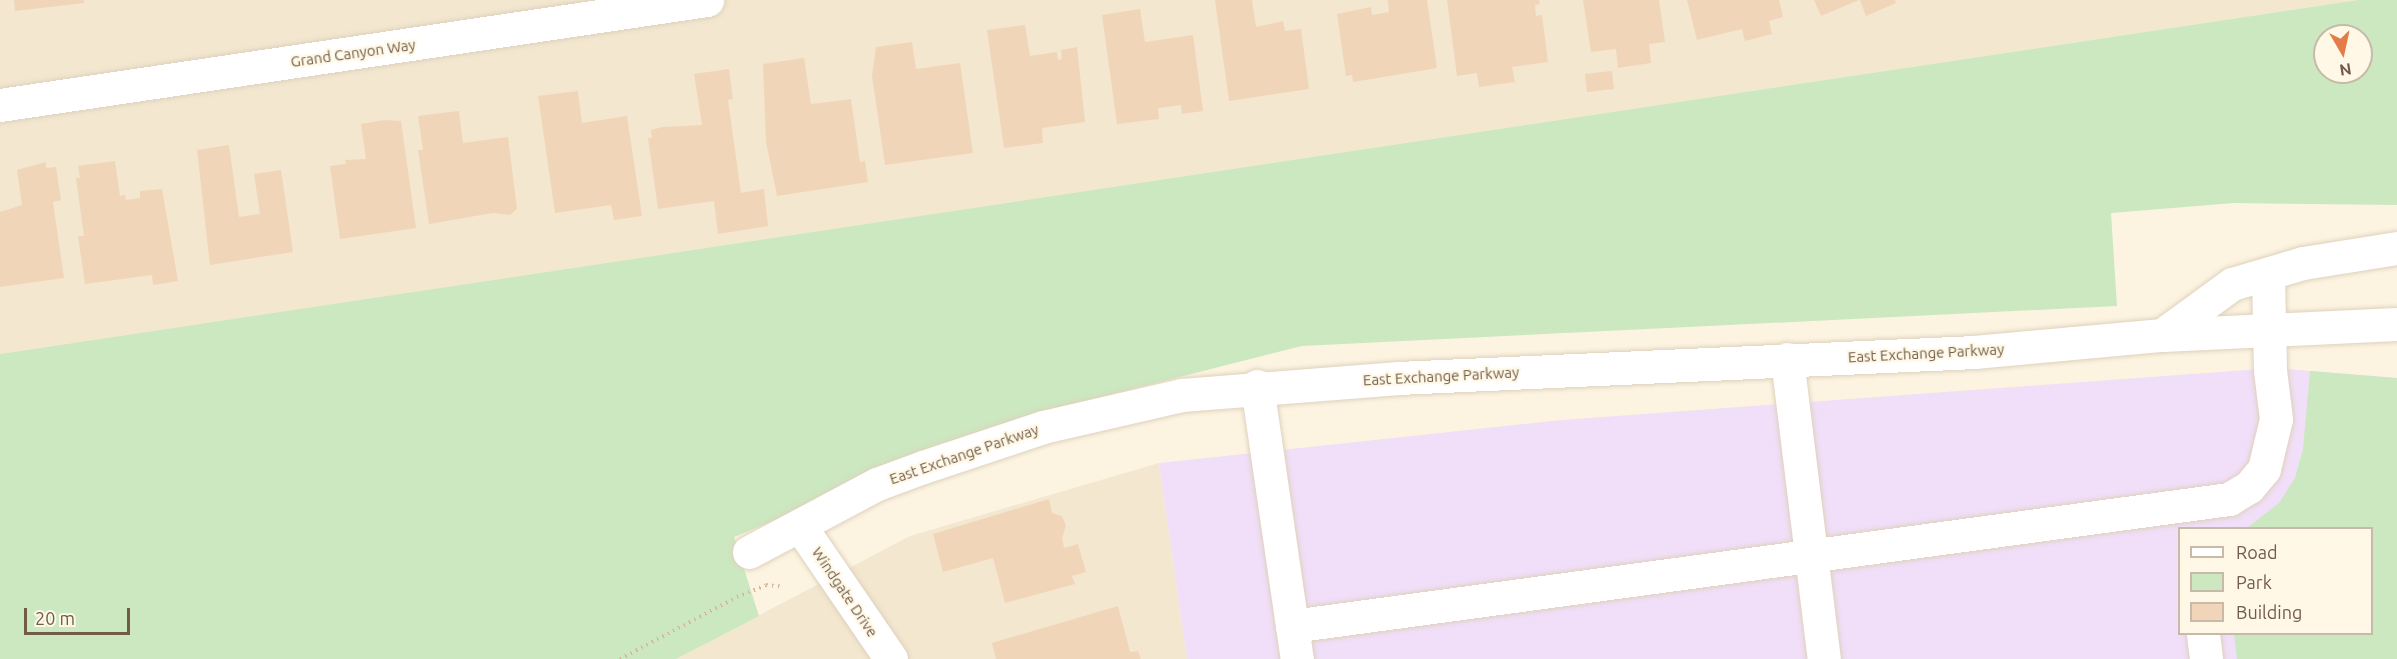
<!DOCTYPE html>
<style>
body{margin:0}
#map{position:relative;width:2397px;height:659px;overflow:hidden;background:#fcf4e1;font-family:Ubuntu,sans-serif}
div>[style]{position:absolute}
[style*='--x']{left:calc(var(--x)*1px);top:calc(var(--y)*1px);width:calc(var(--w)*1px);rotate:calc(var(--a)*1deg)}
.residential>*{inset:0;background:#f3e7d0}
.education>*{inset:0;background:#f1def8}
.green>*{inset:0;background:#cce8c0}
.building>*{inset:0;background:#f0d5b9}
.path>*{height:4px;margin-top:-2px;transform-origin:0;background:repeating-linear-gradient(90deg,#d5b99d 0 1.5px,transparent 0 6px)}
.roads{filter:drop-shadow(0 0 2px #dfd1bd) drop-shadow(0 0 2px #dfd1bd)}
.minor>*{height:33px;margin:-16.5px;padding:0 16.5px;transform-origin:16.5px;border-radius:16.5px;background:#fff}
span{translate:-50% -50%;white-space:nowrap;text-align:center;line-height:1.15;-webkit-text-stroke:4.5px #fff8e7;paint-order:stroke}
.street-label{font-size:15px;color:#725c49}
.legend{position:absolute;left:2178px;top:527px;width:195px;height:108px;box-sizing:border-box;background:#fff8e7;border:2px solid #c7baa8;margin:0;padding:8px 10px;list-style:none;font-size:18px;color:#725c49}
.legend li{display:flex;align-items:center;gap:12px;height:30px}
.legend b{width:30px;border:2px solid #c7baa8}
.north{position:absolute;left:2313px;top:24px;width:60px;height:60px;box-sizing:border-box;background:#fff8e7;border:2px solid #c7baa8;border-radius:50%;rotate:171deg;font-size:16px;font-weight:700;line-height:24px;text-align:center;color:#725c49}
.north::after{content:'';display:block;margin:auto;width:21px;height:27px;background:#e47c47;clip-path:polygon(50% 0,100% 100%,50% 72%,0 100%)}
.scale{position:absolute;left:24px;top:608px;width:106px;height:27px;box-sizing:border-box;border:3px solid #725c49;border-top:0;padding-left:8px;font-size:18px;line-height:21px;white-space:nowrap;color:#725c49;-webkit-text-stroke:4px #fff8e7;paint-order:stroke}
</style>
<div id="map">
<div class="residential">
<i style="clip-path:polygon(0 0,2358px 0,0 354px)"></i>
<i style="clip-path:polygon(1159px 463px,1187px 659px,676px 659px,910px 536px)"></i>
</div>
<div class="education">
<i style="clip-path:polygon(evenodd,2274px 368px,2397px 378px,2397px 659px,1187px 659px,1159px 463px,1562px 420px,2274px 368px,2180px 528px,2372px 528px,2372px 634px,2180px 634px,2180px 528px)"></i>
</div>
<div class="green">
<i style="clip-path:polygon(evenodd,2358px 0,2397px 0,2397px 205px,2234px 203px,2111px 213px,2117px 306px,1302px 346px,1034px 414px,734px 537px,759px 616px,676px 659px,0 659px,0 354px,2358px 0,2325px 36px,2361px 36px,2361px 72px,2325px 72px,2325px 36px)"></i>
<i style="clip-path:polygon(2310px 371px,2397px 378px,2397px 659px,2237px 659px,2234px 634px,2372px 634px,2372px 528px,2247px 528px,2279px 503px,2295px 478px,2303px 449px)"></i>
</div>
<div class="building">
<i style="clip-path:polygon(14px 0,84px 0,84px 3px,15px 11px)"></i>
<i style="clip-path:polygon(1215px 0,1252px 0,1256px 27px,1283px 21px,1285px 31px,1301px 29px,1309px 89px,1229px 101px)"></i>
<i style="clip-path:polygon(1388px 0,1427px 0,1437px 68px,1353px 82px,1352px 75px,1346px 76px,1337px 14px,1371px 7px,1372px 15px,1389px 12px)"></i>
<i style="clip-path:polygon(1447px 0,1539px 0,1540px 4px,1535px 5px,1536px 16px,1542px 15px,1548px 62px,1512px 67px,1515px 82px,1479px 87px,1477px 73px,1457px 76px)"></i>
<i style="clip-path:polygon(1583px 0,1659px 0,1665px 42px,1649px 44px,1651px 63px,1618px 68px,1616px 49px,1591px 52px)"></i>
<i style="clip-path:polygon(1687px 0,1779px 0,1783px 17px,1769px 21px,1772px 34px,1745px 41px,1742px 29px,1697px 40px)"></i>
<i style="clip-path:polygon(1814px 0,1859px 0,1821px 16px)"></i>
<i style="clip-path:polygon(1860px 0,1895px 0,1896px 3px,1866px 16px)"></i>
<i style="clip-path:polygon(1140px 9px,1145px 42px,1193px 35px,1203px 111px,1182px 114px,1181px 105px,1158px 108px,1159px 119px,1117px 124px,1102px 15px)"></i>
<i style="clip-path:polygon(1025px 25px,1030px 56px,1057px 52px,1058px 60px,1062px 59px,1061px 50px,1077px 47px,1085px 122px,1042px 128px,1043px 143px,1004px 148px,987px 30px)"></i>
<i style="clip-path:polygon(912px 42px,916px 69px,960px 63px,973px 153px,885px 165px,872px 76px,876px 47px)"></i>
<i style="clip-path:polygon(804px 58px,811px 104px,851px 99px,860px 162px,865px 161px,868px 182px,777px 196px,766px 142px,763px 64px)"></i>
<i style="clip-path:polygon(729px 69px,733px 99px,728px 100px,741px 193px,764px 189px,768px 226px,718px 234px,714px 201px,658px 209px,648px 138px,652px 138px,651px 130px,663px 127px,702px 125px,694px 74px)"></i>
<i style="clip-path:polygon(1612px 71px,1614px 89px,1587px 92px,1585px 74px)"></i>
<i style="clip-path:polygon(578px 91px,582px 123px,627px 116px,642px 216px,614px 220px,611px 205px,555px 213px,538px 96px)"></i>
<i style="clip-path:polygon(459px 111px,463px 143px,508px 137px,517px 209px,510px 215px,493px 213px,429px 224px,418px 150px,423px 150px,418px 116px)"></i>
<i style="clip-path:polygon(385px 120px,401px 121px,416px 228px,340px 239px,330px 166px,346px 164px,345px 160px,366px 159px,361px 124px)"></i>
<i style="clip-path:polygon(229px 145px,239px 217px,260px 214px,254px 174px,281px 170px,293px 252px,210px 265px,197px 150px)"></i>
<i style="clip-path:polygon(115px 161px,120px 196px,125px 195px,126px 200px,140px 198px,140px 191px,162px 189px,178px 281px,153px 285px,152px 275px,85px 284px,78px 236px,84px 236px,76px 178px,80px 178px,78px 166px)"></i>
<i style="clip-path:polygon(46px 162px,46px 168px,56px 167px,61px 200px,53px 202px,64px 278px,0 287px,0 212px,22px 205px,17px 170px)"></i>
<i style="clip-path:polygon(1049px 499px,1052px 513px,1062px 516px,1066px 526px,1062px 538px,1064px 548px,1078px 544px,1086px 572px,1072px 576px,1075px 584px,1005px 603px,993px 558px,943px 572px,933px 534px)"></i>
<i style="clip-path:polygon(1118px 606px,1130px 652px,1138px 651px,1141px 659px,996px 659px,992px 643px)"></i>
</div>
<div class="path">
<i style="--x:620;--y:659;--w:132;--a:-27.9"></i>
<i style="--x:737;--y:597;--w:31;--a:-22"></i>
<i style="--x:766;--y:585;--w:18;--a:6"></i>
</div>
<div class="roads">
<div class="minor">
<i style="--x:0;--y:105;--w:715;--a:-8.45"></i>
<i style="--x:2162;--y:335;--w:87;--a:-36.1"></i>
<i style="--x:2232;--y:284;--w:74;--a:-16.5"></i>
<i style="--x:2303;--y:263;--w:95;--a:-9.1"></i>
<i style="--x:1787;--y:359;--w:302;--a:83"></i>
<i style="--x:1257;--y:386;--w:276;--a:81.7"></i>
<i style="--x:800;--y:526;--w:161;--a:55.6"></i>
<i style="--x:749;--y:552;--w:145;--a:-28"></i>
<i style="--x:877;--y:484;--w:49;--a:-20.3"></i>
<i style="--x:923;--y:467;--w:126;--a:-18.4"></i>
<i style="--x:1043;--y:427;--w:143;--a:-13"></i>
<i style="--x:1182;--y:395;--w:217;--a:-4.5"></i>
<i style="--x:1398;--y:378;--w:577;--a:-2.58"></i>
<i style="--x:1974;--y:352;--w:189;--a:-5.2"></i>
<i style="--x:2162;--y:335;--w:235;--a:-2.7"></i>
<i style="--x:1292;--y:626;--w:946;--a:-7.72"></i>
<i style="--x:2229;--y:499;--w:23;--a:-31"></i>
<i style="--x:2249;--y:487;--w:23;--a:-50"></i>
<i style="--x:2264;--y:469;--w:51;--a:-76.5"></i>
<i style="--x:2276;--y:419;--w:49;--a:-97"></i>
<i style="--x:2270;--y:370;--w:96;--a:-91.2"></i>
<i style="--x:2203;--y:634;--w:25;--a:83"></i>
</div>
</div>
<div class="street-label">
<span style="left:353px;top:53px;rotate:-8deg">Grand Canyon Way</span>
<span style="left:1926px;top:353px;rotate:-3deg">East Exchange Parkway</span>
<span style="left:1441px;top:376px;rotate:-3deg">East Exchange Parkway</span>
<span style="left:964px;top:454px;rotate:-19deg">East Exchange Parkway</span>
<span style="left:845px;top:592px;rotate:56deg">Windgate Drive</span>
</div>
<ul class="legend">
<li><b style="height:8px;background:#fff"></b>Road</li>
<li><b style="height:16px;background:#cce8c0"></b>Park</li>
<li><b style="height:16px;background:#f0d5b9"></b>Building</li>
</ul>
<div class="north">N</div>
<div class="scale">20 m</div>
</div>
